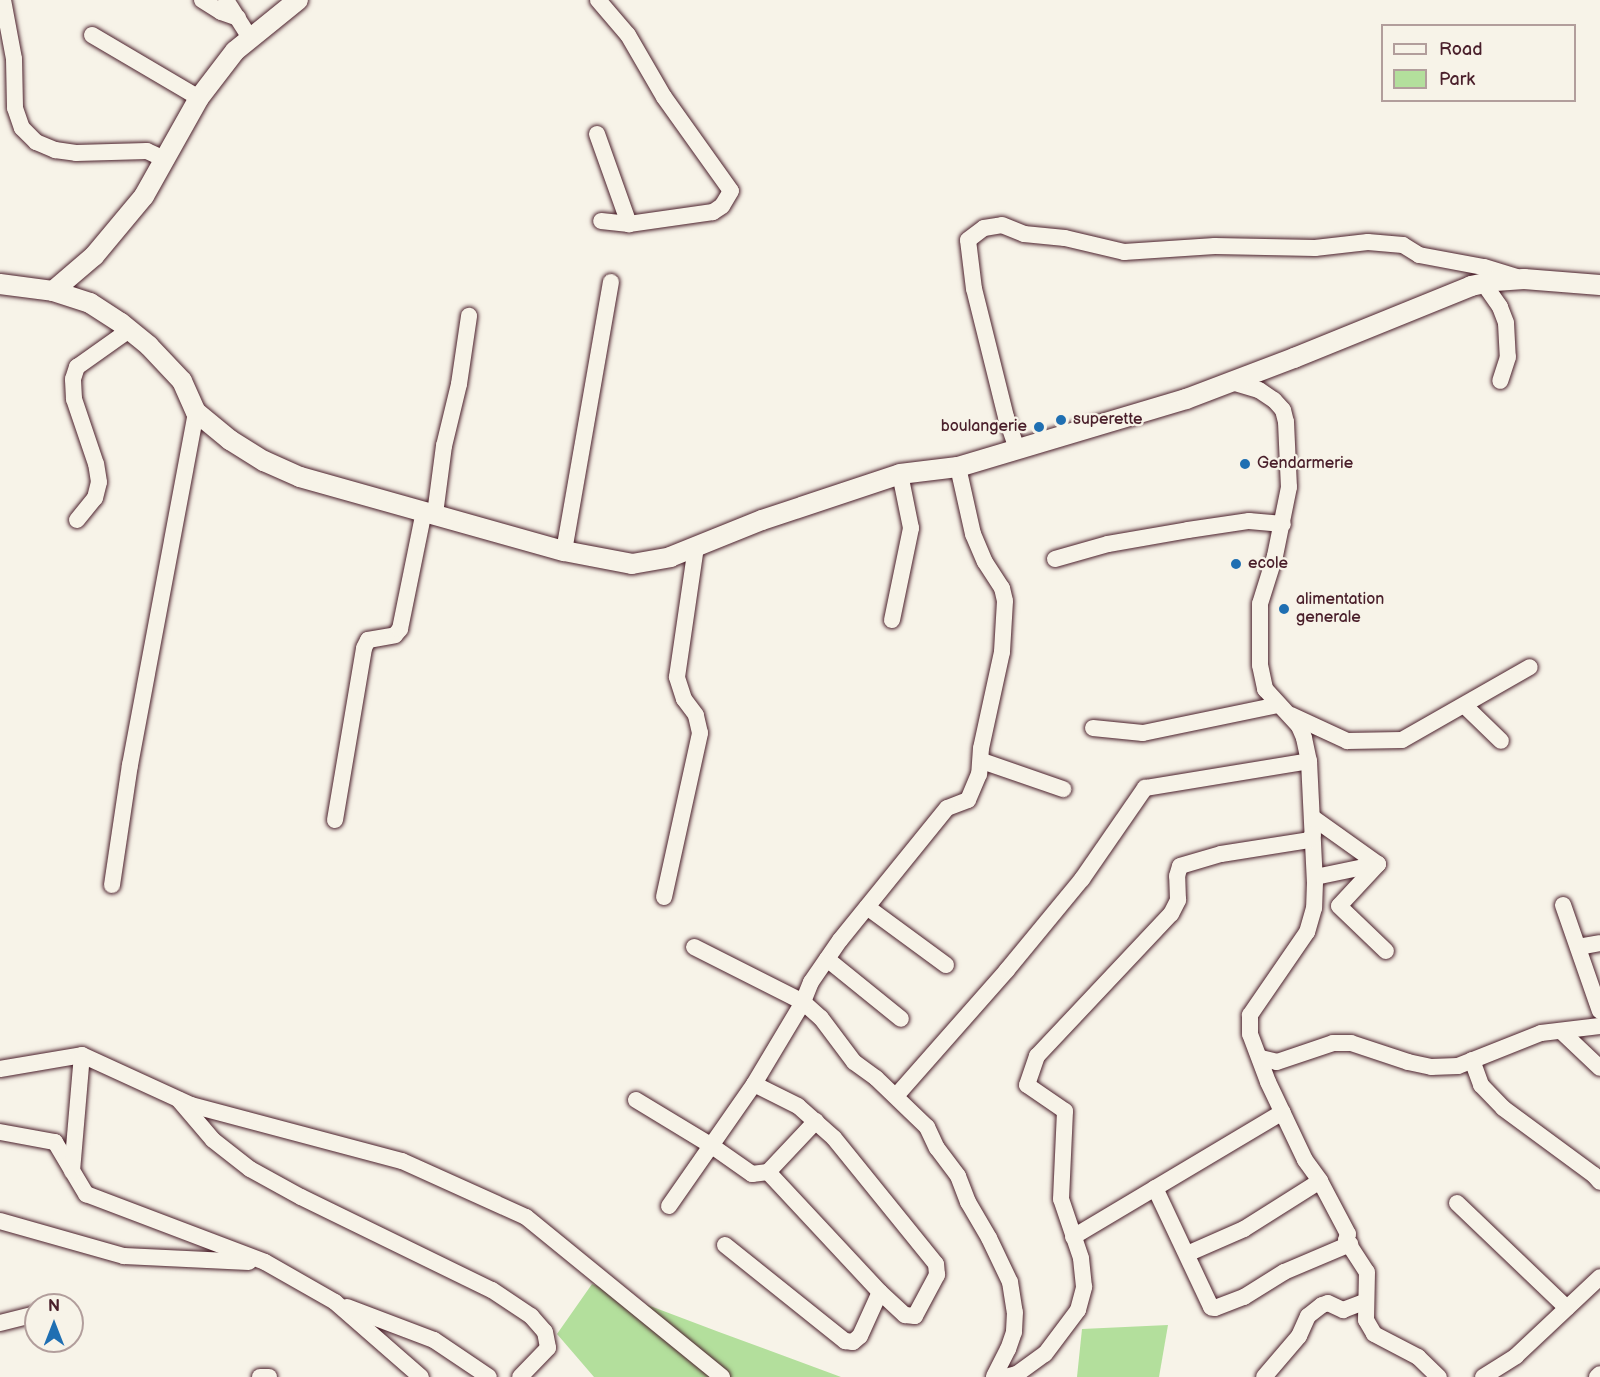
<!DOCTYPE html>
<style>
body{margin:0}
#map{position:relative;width:1600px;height:1377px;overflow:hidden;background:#f7f3e8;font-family:"Balsamiq Sans",sans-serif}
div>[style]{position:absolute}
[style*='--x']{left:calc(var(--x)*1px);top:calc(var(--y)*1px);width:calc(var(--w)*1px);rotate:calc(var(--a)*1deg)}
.green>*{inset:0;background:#b3df9c}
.roads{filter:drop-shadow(0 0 2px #4a1f2b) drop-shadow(0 0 2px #4a1f2b)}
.minor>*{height:16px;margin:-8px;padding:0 8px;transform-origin:8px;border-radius:8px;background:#f7f3e8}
.tertiary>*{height:20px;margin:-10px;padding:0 10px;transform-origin:10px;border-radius:10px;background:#f7f3e8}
.dots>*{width:16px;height:16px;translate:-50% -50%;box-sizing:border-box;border:3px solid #f7f3e8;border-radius:50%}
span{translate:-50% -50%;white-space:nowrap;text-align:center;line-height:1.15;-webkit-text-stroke:4.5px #f7f3e8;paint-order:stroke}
.poi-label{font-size:16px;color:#4a1f2b}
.left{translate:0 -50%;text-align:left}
.right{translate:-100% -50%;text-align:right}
.legend{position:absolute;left:1381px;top:24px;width:195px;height:78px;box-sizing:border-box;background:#f7f3e8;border:2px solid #b29e9c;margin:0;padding:8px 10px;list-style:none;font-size:18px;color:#4a1f2b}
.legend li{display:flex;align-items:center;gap:12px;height:30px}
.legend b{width:30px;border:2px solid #b29e9c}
.north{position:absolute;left:24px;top:1293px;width:60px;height:60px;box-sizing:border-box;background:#f7f3e8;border:2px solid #b29e9c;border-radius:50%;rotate:0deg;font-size:16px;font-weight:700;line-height:24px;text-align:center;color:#4a1f2b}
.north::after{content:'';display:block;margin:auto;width:21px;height:27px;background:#1f6fb2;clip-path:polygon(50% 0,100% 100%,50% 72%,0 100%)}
</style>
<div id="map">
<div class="green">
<i style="clip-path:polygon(592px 1284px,719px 1332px,841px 1377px,594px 1377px,557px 1334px)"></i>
<i style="clip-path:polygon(1168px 1325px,1159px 1377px,1077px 1377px,1082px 1329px)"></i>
</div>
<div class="roads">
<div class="minor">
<i style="--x:3;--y:0;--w:60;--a:79.4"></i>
<i style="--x:14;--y:59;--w:49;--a:88.8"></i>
<i style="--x:15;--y:108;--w:21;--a:71"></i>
<i style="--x:22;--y:128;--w:20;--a:45"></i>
<i style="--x:36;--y:142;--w:21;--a:23"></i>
<i style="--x:55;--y:150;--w:21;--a:8"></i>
<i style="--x:76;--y:153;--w:71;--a:-1.6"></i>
<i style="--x:147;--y:151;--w:21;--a:25"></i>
<i style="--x:202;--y:0;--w:22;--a:32"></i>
<i style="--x:221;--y:12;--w:18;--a:19"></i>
<i style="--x:226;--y:0;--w:45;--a:57.7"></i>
<i style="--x:598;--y:0;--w:46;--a:49.4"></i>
<i style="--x:628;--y:35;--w:72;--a:59.9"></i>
<i style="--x:664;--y:97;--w:115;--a:54.5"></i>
<i style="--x:731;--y:191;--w:17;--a:121"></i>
<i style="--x:722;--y:206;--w:11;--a:146"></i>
<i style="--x:713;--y:212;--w:85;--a:171.9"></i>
<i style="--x:629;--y:224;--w:28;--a:-174"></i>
<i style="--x:92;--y:35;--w:124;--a:30.5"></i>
<i style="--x:597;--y:134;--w:96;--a:70.4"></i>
<i style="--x:1484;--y:284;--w:28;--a:55"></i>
<i style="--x:1500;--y:307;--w:17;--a:69"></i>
<i style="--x:1506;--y:323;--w:34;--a:87"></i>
<i style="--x:1508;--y:357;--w:25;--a:108"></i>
<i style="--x:1232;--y:382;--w:28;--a:17"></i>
<i style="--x:1259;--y:390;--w:18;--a:34"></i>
<i style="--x:1274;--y:400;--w:13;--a:48"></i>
<i style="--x:1283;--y:410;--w:12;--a:76"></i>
<i style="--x:1286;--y:422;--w:65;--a:87.4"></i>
<i style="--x:1289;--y:487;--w:70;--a:101.5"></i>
<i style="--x:1275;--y:556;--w:50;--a:107.4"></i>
<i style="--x:1260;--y:604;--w:61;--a:90"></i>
<i style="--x:1260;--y:665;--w:25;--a:78"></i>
<i style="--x:1265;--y:689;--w:50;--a:47.4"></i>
<i style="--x:1299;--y:726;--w:13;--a:67"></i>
<i style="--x:1304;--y:738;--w:24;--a:78"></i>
<i style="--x:1309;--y:761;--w:121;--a:87.2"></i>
<i style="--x:1315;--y:882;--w:26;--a:92"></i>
<i style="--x:1314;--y:908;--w:25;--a:106"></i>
<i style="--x:1307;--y:932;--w:101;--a:124.5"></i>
<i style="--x:1250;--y:1015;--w:19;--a:90"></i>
<i style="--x:1250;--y:1034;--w:51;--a:69.4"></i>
<i style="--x:1268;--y:1082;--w:86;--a:64.6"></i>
<i style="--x:1305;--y:1160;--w:26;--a:54"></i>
<i style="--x:1320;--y:1181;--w:60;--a:62.2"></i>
<i style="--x:1348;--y:1234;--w:6;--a:108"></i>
<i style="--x:1346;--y:1240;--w:38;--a:57"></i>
<i style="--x:1367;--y:1272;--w:48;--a:91.2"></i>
<i style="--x:1366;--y:1320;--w:16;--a:60"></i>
<i style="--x:1374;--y:1334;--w:50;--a:27.6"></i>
<i style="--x:1418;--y:1357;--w:29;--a:44"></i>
<i style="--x:1017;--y:449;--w:34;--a:-109"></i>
<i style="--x:1006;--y:417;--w:132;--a:-104"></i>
<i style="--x:974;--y:289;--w:49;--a:-97"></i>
<i style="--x:968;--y:240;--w:20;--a:-37"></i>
<i style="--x:984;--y:228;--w:18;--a:-9"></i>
<i style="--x:1002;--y:225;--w:24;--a:22"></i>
<i style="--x:1024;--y:234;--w:41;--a:5.6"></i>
<i style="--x:1065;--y:238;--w:61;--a:13.3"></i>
<i style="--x:1124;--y:252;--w:91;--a:-3.8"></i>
<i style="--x:1215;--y:246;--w:100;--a:1.1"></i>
<i style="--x:1315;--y:248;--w:53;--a:-6.5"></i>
<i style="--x:1368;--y:242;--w:35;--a:5"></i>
<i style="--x:1403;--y:245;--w:19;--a:32"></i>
<i style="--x:1419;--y:255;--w:66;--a:10.5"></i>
<i style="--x:1484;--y:267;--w:34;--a:17"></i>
<i style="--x:958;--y:467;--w:69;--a:77.4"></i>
<i style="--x:973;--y:534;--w:30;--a:67"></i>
<i style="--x:985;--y:562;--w:31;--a:57"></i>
<i style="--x:1002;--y:588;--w:13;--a:77"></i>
<i style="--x:1005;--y:601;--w:51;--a:93.4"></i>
<i style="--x:1002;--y:652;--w:98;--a:102.3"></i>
<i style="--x:981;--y:748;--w:26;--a:94"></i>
<i style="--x:979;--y:774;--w:28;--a:113"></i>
<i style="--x:968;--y:800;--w:22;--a:159"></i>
<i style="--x:947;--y:808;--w:170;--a:129"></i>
<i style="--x:840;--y:940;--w:51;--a:124.6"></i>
<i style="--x:811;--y:982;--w:22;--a:112"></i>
<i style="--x:803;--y:1002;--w:24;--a:42"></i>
<i style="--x:821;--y:1018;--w:55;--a:53.1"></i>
<i style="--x:854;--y:1062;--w:27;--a:36"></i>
<i style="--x:876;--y:1078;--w:71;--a:43.9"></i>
<i style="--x:927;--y:1127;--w:23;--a:65"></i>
<i style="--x:937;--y:1148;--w:35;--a:53"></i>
<i style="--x:958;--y:1176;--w:28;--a:69"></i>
<i style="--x:968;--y:1202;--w:42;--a:59.7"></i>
<i style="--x:989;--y:1238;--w:49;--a:64.5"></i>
<i style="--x:1010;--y:1282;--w:30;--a:81"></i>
<i style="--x:1015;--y:1312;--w:20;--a:93"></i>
<i style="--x:1014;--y:1332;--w:18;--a:109"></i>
<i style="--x:1008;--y:1349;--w:31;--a:117"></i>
<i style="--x:435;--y:514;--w:69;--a:-82.5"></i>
<i style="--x:444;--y:446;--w:64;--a:-76.4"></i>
<i style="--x:459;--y:384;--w:69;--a:-81.6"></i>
<i style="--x:77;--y:520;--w:28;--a:-51"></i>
<i style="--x:95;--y:498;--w:16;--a:-76"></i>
<i style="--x:99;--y:482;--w:18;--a:-99"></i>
<i style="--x:96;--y:464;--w:69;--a:-108.7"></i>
<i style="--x:74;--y:399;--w:20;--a:-93"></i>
<i style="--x:73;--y:379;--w:13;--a:-72"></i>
<i style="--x:77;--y:367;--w:64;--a:-35.4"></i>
<i style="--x:564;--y:551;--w:273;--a:-80.1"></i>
<i style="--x:1055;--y:559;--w:55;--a:-15.8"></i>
<i style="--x:1108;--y:544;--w:81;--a:-9.9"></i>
<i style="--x:1188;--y:530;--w:62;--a:-8.4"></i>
<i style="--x:1249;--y:521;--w:34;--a:5"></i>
<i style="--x:892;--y:620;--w:94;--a:-78.3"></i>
<i style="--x:911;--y:528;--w:55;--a:-101.5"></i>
<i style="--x:1465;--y:706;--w:50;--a:44.2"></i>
<i style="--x:1291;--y:715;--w:62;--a:24.9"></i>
<i style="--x:1347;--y:741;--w:55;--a:-1"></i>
<i style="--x:1402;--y:740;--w:147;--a:-29.7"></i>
<i style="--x:1093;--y:728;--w:50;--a:5.7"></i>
<i style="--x:1143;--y:733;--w:138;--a:-11.7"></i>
<i style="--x:982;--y:761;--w:86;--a:19.1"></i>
<i style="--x:1312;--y:817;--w:81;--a:35.5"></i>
<i style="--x:1378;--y:864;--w:64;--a:168.3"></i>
<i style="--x:335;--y:820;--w:174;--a:-80.4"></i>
<i style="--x:364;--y:648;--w:9;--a:-63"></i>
<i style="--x:368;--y:640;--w:27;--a:-10"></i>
<i style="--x:395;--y:635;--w:8;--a:-50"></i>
<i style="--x:400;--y:629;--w:120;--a:-78.5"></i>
<i style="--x:1378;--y:864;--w:57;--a:132.9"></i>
<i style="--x:1339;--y:906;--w:65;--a:43.8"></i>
<i style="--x:112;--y:885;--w:121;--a:-81.5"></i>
<i style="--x:130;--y:765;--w:359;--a:-79.4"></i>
<i style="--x:664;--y:897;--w:168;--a:-77.6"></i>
<i style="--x:700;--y:733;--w:18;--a:-103"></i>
<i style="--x:696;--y:715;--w:20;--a:-127"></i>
<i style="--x:684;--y:699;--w:23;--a:-108"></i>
<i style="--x:677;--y:677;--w:132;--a:-81.7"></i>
<i style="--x:1563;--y:905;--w:112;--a:70.8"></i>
<i style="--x:867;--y:907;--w:98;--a:36.3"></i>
<i style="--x:1578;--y:947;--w:22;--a:-10"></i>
<i style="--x:827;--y:959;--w:95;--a:39"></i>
<i style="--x:1562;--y:1032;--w:52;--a:43.5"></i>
<i style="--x:1261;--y:1058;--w:16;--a:14"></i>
<i style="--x:1277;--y:1062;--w:59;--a:-18.7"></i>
<i style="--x:1333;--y:1043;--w:18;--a:0"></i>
<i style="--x:1351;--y:1043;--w:60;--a:18.4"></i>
<i style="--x:1408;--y:1062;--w:24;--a:12"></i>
<i style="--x:1431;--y:1067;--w:27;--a:-2"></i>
<i style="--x:1458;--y:1066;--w:89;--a:-21.7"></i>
<i style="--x:1541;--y:1033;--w:59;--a:-6.8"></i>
<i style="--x:1472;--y:1060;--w:27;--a:70"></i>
<i style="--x:1481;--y:1085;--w:32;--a:46"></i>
<i style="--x:1503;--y:1108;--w:113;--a:36.4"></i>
<i style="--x:1594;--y:1175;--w:9;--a:49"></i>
<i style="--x:0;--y:1069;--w:83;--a:-9.7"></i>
<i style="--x:82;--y:1055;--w:120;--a:24.6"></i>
<i style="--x:191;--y:1105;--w:218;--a:14.9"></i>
<i style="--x:402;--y:1161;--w:136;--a:24.3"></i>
<i style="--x:526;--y:1217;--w:253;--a:39.2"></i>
<i style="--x:896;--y:1096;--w:168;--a:-48.6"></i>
<i style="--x:1007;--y:970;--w:118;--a:-50.5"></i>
<i style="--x:1082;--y:879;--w:111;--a:-55.3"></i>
<i style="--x:1145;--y:788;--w:166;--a:-9.3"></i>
<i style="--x:179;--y:1100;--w:52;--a:49.6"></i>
<i style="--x:213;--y:1140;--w:47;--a:38.1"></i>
<i style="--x:250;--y:1169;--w:58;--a:28.8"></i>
<i style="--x:301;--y:1197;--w:212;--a:26"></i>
<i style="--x:492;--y:1290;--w:47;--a:33.7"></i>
<i style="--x:531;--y:1316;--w:21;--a:49"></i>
<i style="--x:545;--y:1332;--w:16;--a:79"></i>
<i style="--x:548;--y:1348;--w:40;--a:134"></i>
<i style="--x:636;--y:1100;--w:89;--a:31.2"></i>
<i style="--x:712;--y:1146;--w:49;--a:35"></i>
<i style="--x:752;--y:1174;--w:16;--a:-7"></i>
<i style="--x:768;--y:1172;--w:164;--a:47"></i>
<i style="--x:880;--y:1292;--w:34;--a:43"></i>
<i style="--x:905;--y:1315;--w:10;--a:6"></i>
<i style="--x:915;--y:1316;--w:47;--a:-61.8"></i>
<i style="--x:937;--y:1275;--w:11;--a:-95"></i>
<i style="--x:936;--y:1264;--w:162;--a:-129"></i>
<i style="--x:834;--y:1138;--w:48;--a:-138.4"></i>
<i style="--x:798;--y:1106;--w:49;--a:-153.4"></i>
<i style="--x:0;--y:1132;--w:56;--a:10.3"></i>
<i style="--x:55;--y:1142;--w:61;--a:59.2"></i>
<i style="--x:86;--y:1194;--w:191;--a:20.8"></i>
<i style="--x:265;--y:1262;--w:81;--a:29.7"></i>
<i style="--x:335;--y:1302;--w:114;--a:41.1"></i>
<i style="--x:72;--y:1171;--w:116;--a:-85.1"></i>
<i style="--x:768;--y:1172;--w:70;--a:-46.7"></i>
<i style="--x:1155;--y:1188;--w:132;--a:64.8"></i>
<i style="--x:1211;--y:1307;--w:4;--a:14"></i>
<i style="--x:1215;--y:1308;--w:31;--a:-21"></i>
<i style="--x:1244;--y:1297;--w:47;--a:-32"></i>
<i style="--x:1284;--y:1272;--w:72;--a:-23"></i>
<i style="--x:1457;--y:1203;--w:152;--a:43.7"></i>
<i style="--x:669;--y:1206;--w:149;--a:-55.1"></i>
<i style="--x:754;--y:1084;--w:96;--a:-59.1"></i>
<i style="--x:803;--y:1002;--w:122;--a:-153.2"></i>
<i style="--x:0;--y:1221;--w:129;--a:15.8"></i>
<i style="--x:124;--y:1256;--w:125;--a:2.7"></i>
<i style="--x:1073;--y:1237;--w:244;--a:-30.8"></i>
<i style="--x:725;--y:1245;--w:154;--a:38.7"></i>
<i style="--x:845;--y:1341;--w:8;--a:7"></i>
<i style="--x:853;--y:1342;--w:9;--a:-41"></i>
<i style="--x:860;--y:1336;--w:48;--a:-65.6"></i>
<i style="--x:1187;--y:1254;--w:62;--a:-23.7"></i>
<i style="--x:1244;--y:1229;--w:90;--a:-32.3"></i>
<i style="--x:347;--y:1307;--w:93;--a:20.8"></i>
<i style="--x:434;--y:1340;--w:66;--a:33.9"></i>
<i style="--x:0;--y:1323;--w:37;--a:-14"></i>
<i style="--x:995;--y:1375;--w:10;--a:11"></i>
<i style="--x:1005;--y:1377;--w:12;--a:-14"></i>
<i style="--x:1017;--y:1374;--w:34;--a:-36"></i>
<i style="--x:1045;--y:1354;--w:55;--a:-53.1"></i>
<i style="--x:1078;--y:1310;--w:24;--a:-75"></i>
<i style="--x:1084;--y:1287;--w:29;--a:-96"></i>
<i style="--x:1081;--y:1258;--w:62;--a:-108.7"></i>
<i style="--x:1061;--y:1199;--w:88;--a:-87.4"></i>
<i style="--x:1065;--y:1111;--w:46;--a:-145.6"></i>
<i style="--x:1027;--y:1085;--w:31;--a:-71"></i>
<i style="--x:1037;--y:1056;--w:195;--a:-46.7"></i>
<i style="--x:1171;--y:914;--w:16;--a:-63"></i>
<i style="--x:1178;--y:900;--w:24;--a:-92"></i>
<i style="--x:1177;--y:876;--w:10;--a:-73"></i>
<i style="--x:1180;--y:866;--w:43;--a:-16.3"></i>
<i style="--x:1221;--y:854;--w:89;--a:-9"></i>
<i style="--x:1309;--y:840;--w:7;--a:-56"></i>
<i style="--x:260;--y:1377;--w:9;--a:0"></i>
<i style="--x:1264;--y:1377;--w:54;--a:-49.5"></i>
<i style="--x:1299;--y:1336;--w:22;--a:-66"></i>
<i style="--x:1308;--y:1316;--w:18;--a:-38"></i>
<i style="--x:1322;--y:1305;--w:6;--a:-18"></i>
<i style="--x:1328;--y:1303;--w:17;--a:25"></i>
<i style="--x:1343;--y:1310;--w:22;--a:-21"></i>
<i style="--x:1483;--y:1377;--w:39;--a:-32"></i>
<i style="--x:1516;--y:1356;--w:115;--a:-43.2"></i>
<i style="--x:1597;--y:1377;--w:4;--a:-45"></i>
</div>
<div class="tertiary">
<i style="--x:0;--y:284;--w:53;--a:7.5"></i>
<i style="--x:53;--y:291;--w:39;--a:18"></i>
<i style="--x:90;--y:303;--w:37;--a:33"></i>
<i style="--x:121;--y:323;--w:36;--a:39"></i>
<i style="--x:149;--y:346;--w:48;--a:46.7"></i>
<i style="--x:182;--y:381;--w:34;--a:66"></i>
<i style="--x:196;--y:412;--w:44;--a:39.5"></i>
<i style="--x:230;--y:440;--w:40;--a:32"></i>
<i style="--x:264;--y:461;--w:39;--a:24"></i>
<i style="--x:300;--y:477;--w:274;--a:15.7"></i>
<i style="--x:564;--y:551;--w:69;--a:10.8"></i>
<i style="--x:632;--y:564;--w:39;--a:-10"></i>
<i style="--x:670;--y:557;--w:99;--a:-21.9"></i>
<i style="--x:762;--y:520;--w:145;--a:-18.4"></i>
<i style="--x:900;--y:474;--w:58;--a:-6.9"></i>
<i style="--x:958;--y:467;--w:238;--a:-16.6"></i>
<i style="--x:1186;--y:399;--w:116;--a:-20.8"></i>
<i style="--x:1294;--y:358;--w:191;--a:-22.1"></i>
<i style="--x:1471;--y:286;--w:25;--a:-12"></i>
<i style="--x:1495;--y:281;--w:29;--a:-4"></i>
<i style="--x:1524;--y:279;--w:76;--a:4.5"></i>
<i style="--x:53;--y:291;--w:54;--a:-40.5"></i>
<i style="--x:94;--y:256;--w:78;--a:-50.2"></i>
<i style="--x:144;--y:196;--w:112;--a:-60.7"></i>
<i style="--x:199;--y:98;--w:59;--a:-52.5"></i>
<i style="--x:235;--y:51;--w:81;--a:-39"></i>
</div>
</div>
<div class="dots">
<i style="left:1061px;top:420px;background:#1f6fb2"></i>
<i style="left:1039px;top:427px;background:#1f6fb2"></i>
<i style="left:1245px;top:464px;background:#1f6fb2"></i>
<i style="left:1236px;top:564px;background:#1f6fb2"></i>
<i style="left:1284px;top:609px;background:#1f6fb2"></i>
</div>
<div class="poi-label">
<span class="left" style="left:1073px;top:420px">superette</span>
<span class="right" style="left:1027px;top:427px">boulangerie</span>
<span class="left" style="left:1257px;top:464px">Gendarmerie</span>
<span class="left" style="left:1248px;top:564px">ecole</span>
<span class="left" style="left:1296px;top:609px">alimentation<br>generale</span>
</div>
<ul class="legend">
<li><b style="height:8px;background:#f7f3e8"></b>Road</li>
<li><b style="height:16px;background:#b3df9c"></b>Park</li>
</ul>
<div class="north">N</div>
</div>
